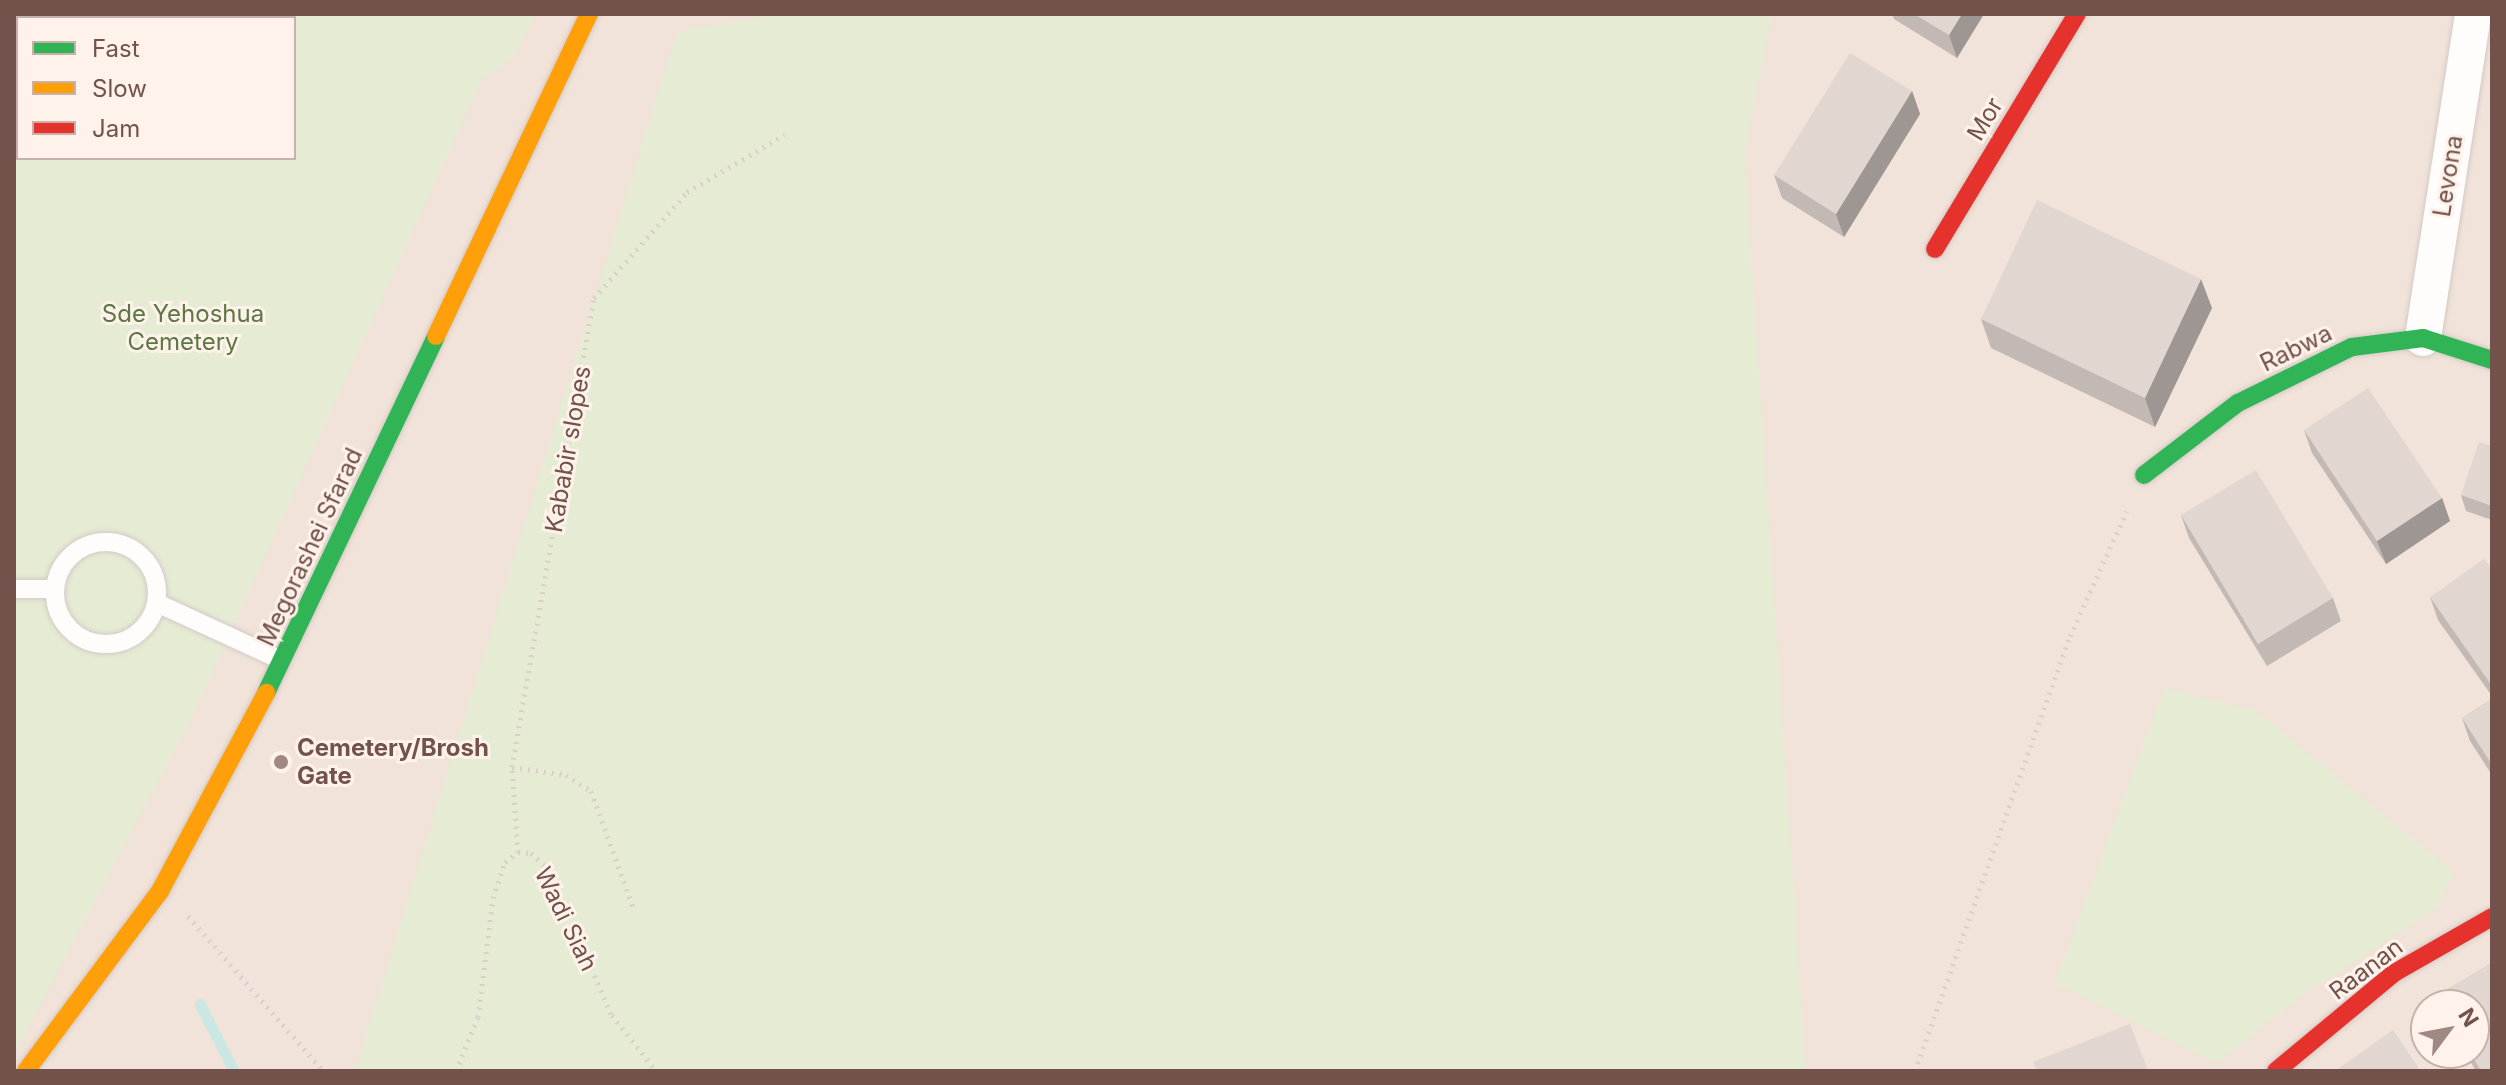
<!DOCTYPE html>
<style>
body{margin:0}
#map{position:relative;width:2506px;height:1085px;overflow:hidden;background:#f6efe9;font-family:Inter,sans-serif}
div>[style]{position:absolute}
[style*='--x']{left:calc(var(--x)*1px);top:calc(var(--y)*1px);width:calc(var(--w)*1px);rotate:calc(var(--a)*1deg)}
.residential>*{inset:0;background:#f1e3d9}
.green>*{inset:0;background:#e6ebd4}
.stream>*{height:11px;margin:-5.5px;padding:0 5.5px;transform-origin:5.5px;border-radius:5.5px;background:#cbe7e4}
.path>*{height:5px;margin-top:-2.5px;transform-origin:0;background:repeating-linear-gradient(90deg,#d9cfcd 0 2px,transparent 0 8px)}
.roads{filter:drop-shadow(0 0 2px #d4cac6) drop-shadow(0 0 2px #d4cac6)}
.lane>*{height:18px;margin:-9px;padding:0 9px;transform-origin:9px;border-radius:9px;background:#fefdfc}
.lane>.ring{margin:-9px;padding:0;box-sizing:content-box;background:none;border:18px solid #fefdfc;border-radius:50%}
.street>*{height:36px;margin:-18px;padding:0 18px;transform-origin:18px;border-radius:18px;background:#fefdfc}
.fast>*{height:18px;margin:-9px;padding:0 9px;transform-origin:9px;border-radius:9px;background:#30b455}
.slow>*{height:18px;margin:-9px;padding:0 9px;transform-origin:9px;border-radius:9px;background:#ff9f0a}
.jam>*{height:18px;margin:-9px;padding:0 9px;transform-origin:9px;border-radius:9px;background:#e5322d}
.wall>*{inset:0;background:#c2b8b4}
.shaded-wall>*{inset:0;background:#9e9692}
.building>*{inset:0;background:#e2d6d1}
.dots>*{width:22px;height:22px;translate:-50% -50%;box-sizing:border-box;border:4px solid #fef2ea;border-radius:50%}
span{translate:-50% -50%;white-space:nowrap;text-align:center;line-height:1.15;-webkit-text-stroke:6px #fef2ea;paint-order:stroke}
.street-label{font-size:24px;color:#72524b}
.park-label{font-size:24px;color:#5c7843}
.poi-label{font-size:24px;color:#72524b;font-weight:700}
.left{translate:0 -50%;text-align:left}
.frame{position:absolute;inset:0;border:16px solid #72524b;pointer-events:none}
.legend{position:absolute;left:16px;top:16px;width:280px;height:144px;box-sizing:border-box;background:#fef2ea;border:2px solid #c6b2aa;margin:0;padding:10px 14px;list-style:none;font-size:24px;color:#72524b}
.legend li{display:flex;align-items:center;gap:16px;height:40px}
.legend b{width:40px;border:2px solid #c6b2aa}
.north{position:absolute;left:2410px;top:989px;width:80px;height:80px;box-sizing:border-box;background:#fef2ea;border:2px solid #c6b2aa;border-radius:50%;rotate:58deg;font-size:22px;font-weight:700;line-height:32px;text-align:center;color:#72524b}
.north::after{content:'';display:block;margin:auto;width:28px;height:36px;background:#a08982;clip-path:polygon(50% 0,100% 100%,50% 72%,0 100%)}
</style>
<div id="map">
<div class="residential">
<i style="clip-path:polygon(evenodd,14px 14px,2492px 14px,2492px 1071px,14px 1071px,14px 14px,18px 18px,294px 18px,294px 158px,18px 158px,18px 18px,14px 14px,2426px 1005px,2474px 1005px,2474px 1053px,2426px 1053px,2426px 1005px)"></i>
</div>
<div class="green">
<i style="clip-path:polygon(evenodd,14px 14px,536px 14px,515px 55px,481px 81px,195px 711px,14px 1055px,14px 14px,18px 18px,294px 18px,294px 158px,18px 158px,18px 18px)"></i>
<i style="clip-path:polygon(775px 14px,1772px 14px,1744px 151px,1806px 1071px,355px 1071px,677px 32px)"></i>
<i style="clip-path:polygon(2164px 689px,2255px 710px,2454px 872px,2437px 908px,2308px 991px,2216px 1063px,2055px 983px)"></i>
</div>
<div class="stream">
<i style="--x:200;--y:1004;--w:75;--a:63.1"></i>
</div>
<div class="path">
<i style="--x:512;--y:767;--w:55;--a:8.4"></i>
<i style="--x:566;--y:775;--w:30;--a:33"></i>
<i style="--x:591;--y:791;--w:127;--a:70.1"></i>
<i style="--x:518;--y:852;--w:85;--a:-94"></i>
<i style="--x:512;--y:767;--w:476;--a:-80.1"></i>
<i style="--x:594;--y:298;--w:141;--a:-48.7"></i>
<i style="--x:687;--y:192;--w:113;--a:-30.4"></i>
<i style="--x:188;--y:916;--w:206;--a:48.9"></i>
<i style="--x:456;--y:1071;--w:58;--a:-67.8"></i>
<i style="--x:478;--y:1017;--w:120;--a:-82.8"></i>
<i style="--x:493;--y:898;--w:38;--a:-72"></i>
<i style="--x:505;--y:862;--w:16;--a:-38"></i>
<i style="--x:518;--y:852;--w:13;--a:4"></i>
<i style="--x:531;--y:853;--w:19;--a:43"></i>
<i style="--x:545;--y:866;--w:163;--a:65.8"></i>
<i style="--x:612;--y:1015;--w:71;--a:51.8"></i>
<i style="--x:1915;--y:1071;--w:462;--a:-70.4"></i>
<i style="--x:2070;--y:636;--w:137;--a:-65.5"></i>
</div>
<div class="roads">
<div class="lane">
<i class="ring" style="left:55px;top:542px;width:84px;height:84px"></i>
<i style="--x:14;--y:589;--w:41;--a:0"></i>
<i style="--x:157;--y:603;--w:136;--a:24.7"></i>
</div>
<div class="street">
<i style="--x:2423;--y:338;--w:328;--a:-81.2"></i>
</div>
<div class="fast">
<i style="--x:2144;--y:475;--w:118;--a:-37.5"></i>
<i style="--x:2238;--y:403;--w:127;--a:-26.2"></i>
<i style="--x:2352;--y:347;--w:72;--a:-7.2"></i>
<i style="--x:2423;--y:338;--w:72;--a:17.7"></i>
<i style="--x:266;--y:693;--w:395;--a:-64.5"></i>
</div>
<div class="slow">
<i style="--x:436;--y:336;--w:357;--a:-64.6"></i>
<i style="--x:26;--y:1071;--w:224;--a:-53.3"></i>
<i style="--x:160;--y:891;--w:225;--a:-61.8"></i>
</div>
<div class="jam">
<i style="--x:1935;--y:249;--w:275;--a:-58.9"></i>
<i style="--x:2276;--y:1071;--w:153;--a:-39.7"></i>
<i style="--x:2394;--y:973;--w:113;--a:-29.7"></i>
</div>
</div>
<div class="wall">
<i style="clip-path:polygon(1892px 14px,1984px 14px,1957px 58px,1894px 19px)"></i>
<i style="clip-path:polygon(1912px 91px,1920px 114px,1844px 237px,1782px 198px,1774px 175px)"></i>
<i style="clip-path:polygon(2212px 308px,2155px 427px,1991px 348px,1981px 319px)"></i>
<i style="clip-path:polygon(2304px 430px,2442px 498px,2450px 521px,2386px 564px,2312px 453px)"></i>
<i style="clip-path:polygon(2492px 446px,2492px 520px,2466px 511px,2461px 495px)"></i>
<i style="clip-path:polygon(2181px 515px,2333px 598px,2341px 621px,2267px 666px,2189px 538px)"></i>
<i style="clip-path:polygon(2492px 569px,2492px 696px,2438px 620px,2430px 597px)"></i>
<i style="clip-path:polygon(2492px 699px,2492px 775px,2470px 741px,2462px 718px)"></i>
<i style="clip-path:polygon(2492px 963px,2492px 1071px,2476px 1071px,2465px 1053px,2474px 1053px,2474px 1005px,2440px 1005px,2436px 996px)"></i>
</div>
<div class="shaded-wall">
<i style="clip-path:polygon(1962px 14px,1984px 14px,1957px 58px,1949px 35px)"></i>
<i style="clip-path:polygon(1912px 91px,1920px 114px,1844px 237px,1836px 214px)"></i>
<i style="clip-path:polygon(2201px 279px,2212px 308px,2155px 427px,2145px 398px)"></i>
<i style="clip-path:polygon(2442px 498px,2450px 521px,2386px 564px,2377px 541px)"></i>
</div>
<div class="building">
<i style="clip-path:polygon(1914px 14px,1962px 14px,1949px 35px)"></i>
<i style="clip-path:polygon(1850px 53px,1912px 91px,1836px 214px,1774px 175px)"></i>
<i style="clip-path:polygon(2037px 200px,2201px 279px,2145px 398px,1981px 319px)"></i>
<i style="clip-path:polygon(2368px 388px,2442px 498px,2377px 541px,2304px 430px)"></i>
<i style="clip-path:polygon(2479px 442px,2492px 446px,2492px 506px,2461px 495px)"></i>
<i style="clip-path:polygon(2256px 470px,2333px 598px,2258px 644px,2181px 515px)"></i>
<i style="clip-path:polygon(2484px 559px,2492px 569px,2492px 686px,2430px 597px)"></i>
<i style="clip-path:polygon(2492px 699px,2492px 765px,2462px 718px)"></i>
<i style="clip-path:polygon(2492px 963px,2492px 1071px,2481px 1071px,2470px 1053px,2474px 1053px,2474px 1005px,2442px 1005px,2436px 996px)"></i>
<i style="clip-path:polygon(2130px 1024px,2148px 1071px,2037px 1071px,2033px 1062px)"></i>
<i style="clip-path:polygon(2393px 1030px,2421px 1071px,2335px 1071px)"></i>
</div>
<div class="dots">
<i style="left:281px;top:762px;background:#a08982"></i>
</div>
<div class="street-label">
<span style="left:1985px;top:119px;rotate:-59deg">Mor</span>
<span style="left:2448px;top:176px;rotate:-81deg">Levona</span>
<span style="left:2296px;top:348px;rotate:-26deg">Rabwa</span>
<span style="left:568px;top:449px;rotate:-80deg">Kababir slopes</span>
<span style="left:310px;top:547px;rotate:-65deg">Megorashei Sfarad</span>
<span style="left:566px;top:919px;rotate:64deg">Wadi Siah</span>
<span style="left:2366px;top:969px;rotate:-37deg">Raanan</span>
</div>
<div class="park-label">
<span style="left:183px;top:328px">Sde Yehoshua<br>Cemetery</span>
</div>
<div class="poi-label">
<span class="left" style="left:297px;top:762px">Cemetery/Brosh<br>Gate</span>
</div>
<div class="frame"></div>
<ul class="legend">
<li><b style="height:10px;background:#30b455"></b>Fast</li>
<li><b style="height:10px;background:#ff9f0a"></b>Slow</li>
<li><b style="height:10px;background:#e5322d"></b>Jam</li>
</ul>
<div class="north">N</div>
</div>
